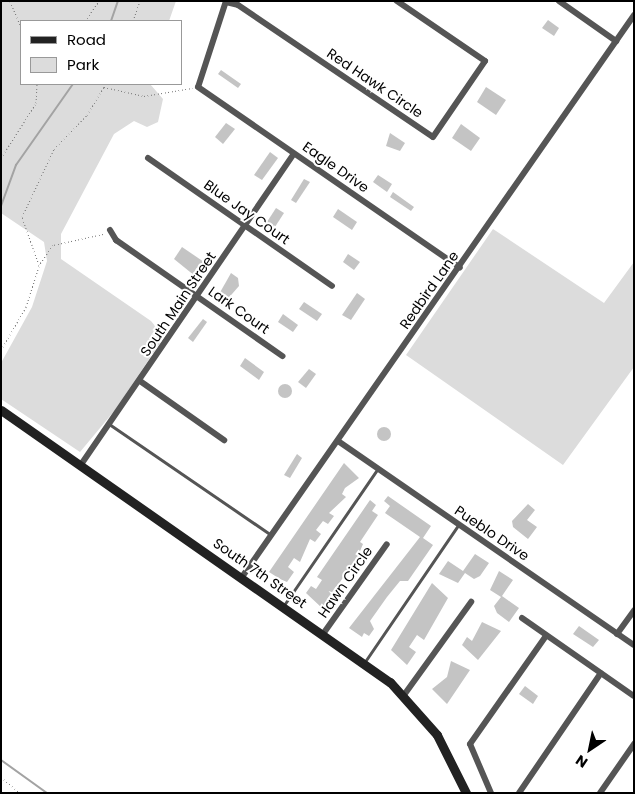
<!DOCTYPE html>
<style>
body{margin:0}
#map{position:relative;width:635px;height:794px;overflow:hidden;background:#fff;font-family:Poppins,sans-serif}
div>[style]{position:absolute}
[style*='--x']{left:calc(var(--x)*1px);top:calc(var(--y)*1px);width:calc(var(--w)*1px);rotate:calc(var(--a)*1deg)}
.green>*{inset:0;background:#dcdcdc}
.stream>*{height:2px;margin:-1px;padding:0 1px;transform-origin:1px;border-radius:1px;background:#a3a3a3}
.building>*{inset:0;background:#c4c4c4}
.round{border-radius:50%}
.path>*{height:1px;margin-top:-0.5px;transform-origin:0;background:repeating-linear-gradient(90deg,#777 0 1px,transparent 0 3.5px)}
.service>*{height:3px;margin:-1.5px;padding:0 1.5px;transform-origin:1.5px;border-radius:1.5px;background:#555}
.minor>*{height:6px;margin:-3px;padding:0 3px;transform-origin:3px;border-radius:3px;background:#555}
.secondary>*{height:9px;margin:-4.5px;padding:0 4.5px;transform-origin:4.5px;border-radius:4.5px;background:#222}
span{translate:-50% -50%;white-space:nowrap;text-align:center;line-height:1.15;-webkit-text-stroke:4px #fff;paint-order:stroke}
.street-label{font-size:14px;color:#000}
.frame{position:absolute;inset:0;border:2px solid #000;pointer-events:none}
.legend{position:absolute;left:20px;top:20px;width:162px;height:65px;box-sizing:border-box;background:#fff;border:1px solid #999;margin:0;padding:6px 9px;list-style:none;font-size:15px;color:#000}
.legend li{display:flex;align-items:center;gap:10px;height:25px}
.legend b{width:25px;border:1px solid #999}
.north{position:absolute;left:565px;top:724px;width:50px;height:50px;-webkit-text-stroke:4px #fff;paint-order:stroke;rotate:214deg;font-size:14px;font-weight:700;line-height:20px;text-align:center;color:#000}
.north::after{content:'';display:block;margin:auto;width:18px;height:22px;background:#000;clip-path:polygon(50% 0,100% 100%,50% 72%,0 100%)}
</style>
<div id="map">
<div class="green">
<i style="clip-path:polygon(1px 1px,176px 1px,169px 21px,21px 21px,21px 84px,150px 84px,163px 99px,158px 122px,147px 127px,134px 121px,114px 134px,61px 234px,61px 259px,151px 321px,164px 337px,115px 410px,80px 452px,1px 399px,1px 363px,32px 307px,47px 261px,44px 242px,1px 213px)"></i>
<i style="clip-path:polygon(493px 229px,604px 303px,634px 262px,634px 367px,563px 465px,406px 355px)"></i>
</div>
<div class="stream">
<i style="--x:111;--y:21;--w:21;--a:-71"></i>
<i style="--x:1;--y:206;--w:44;--a:-69.9"></i>
<i style="--x:16;--y:165;--w:99;--a:-54.9"></i>
<i style="--x:1;--y:760;--w:57;--a:35.7"></i>
</div>
<div class="building">
<i style="clip-path:polygon(548px 20px,559px 28px,554px 36px,542px 28px)"></i>
<i style="clip-path:polygon(221px 70px,241px 84px,238px 88px,218px 74px)"></i>
<i style="clip-path:polygon(486px 87px,506px 100px,496px 115px,477px 102px)"></i>
<i style="clip-path:polygon(226px 123px,235px 129px,223px 144px,215px 137px)"></i>
<i style="clip-path:polygon(461px 124px,480px 138px,471px 151px,452px 138px)"></i>
<i style="clip-path:polygon(390px 133px,405px 143px,400px 151px,386px 146px)"></i>
<i style="clip-path:polygon(270px 152px,278px 158px,262px 180px,254px 175px)"></i>
<i style="clip-path:polygon(378px 175px,392px 184px,387px 192px,373px 182px)"></i>
<i style="clip-path:polygon(304px 179px,310px 182px,296px 203px,291px 200px)"></i>
<i style="clip-path:polygon(393px 192px,414px 207px,411px 211px,390px 197px)"></i>
<i style="clip-path:polygon(276px 208px,284px 213px,273px 230px,265px 225px)"></i>
<i style="clip-path:polygon(338px 209px,357px 222px,352px 230px,333px 217px)"></i>
<i style="clip-path:polygon(182px 247px,204px 262px,195px 276px,174px 259px)"></i>
<i style="clip-path:polygon(348px 254px,360px 262px,354px 270px,343px 262px)"></i>
<i style="clip-path:polygon(231px 273px,238px 278px,239px 286px,225px 302px,218px 296px)"></i>
<i style="clip-path:polygon(357px 293px,365px 299px,351px 320px,342px 315px)"></i>
<i style="clip-path:polygon(304px 302px,322px 314px,317px 321px,299px 309px)"></i>
<i style="clip-path:polygon(283px 314px,298px 325px,293px 332px,278px 322px)"></i>
<i style="clip-path:polygon(203px 319px,207px 322px,193px 342px,188px 338px)"></i>
<i style="clip-path:polygon(245px 358px,264px 372px,259px 380px,240px 366px)"></i>
<i style="clip-path:polygon(309px 369px,316px 374px,306px 388px,298px 382px)"></i>
<i class="round" style="left:278px;top:384px;width:14px;height:14px"></i>
<i class="round" style="left:377px;top:427px;width:14px;height:14px"></i>
<i style="clip-path:polygon(297px 454px,302px 458px,290px 478px,284px 475px)"></i>
<i style="clip-path:polygon(344px 463px,359px 478px,345px 488px,342px 494px,346px 497px,329px 513px,334px 516px,328px 524px,323px 521px,316px 530px,321px 534px,315px 542px,310px 539px,300px 562px,294px 558px,288px 567px,294px 572px,287px 582px,280px 579px,269px 572px)"></i>
<i style="clip-path:polygon(388px 496px,431px 526px,423px 538px,433px 545px,408px 581px,400px 581px,387px 597px,370px 621px,374px 629px,369px 636px,364px 633px,362px 637px,349px 628px,420px 537px,385px 513px,390px 506px,384px 501px)"></i>
<i style="clip-path:polygon(370px 500px,376px 505px,372px 511px,378px 515px,360px 542px,363px 544px,358px 556px,322px 608px,306px 593px,311px 586px,316px 589px,322px 580px,317px 577px)"></i>
<i style="clip-path:polygon(528px 504px,535px 510px,527px 520px,537px 527px,528px 539px,513px 527px,512px 521px)"></i>
<i style="clip-path:polygon(475px 554px,489px 563px,480px 576px,474px 579px,465px 573px,458px 583px,439px 574px,448px 561px,463px 571px)"></i>
<i style="clip-path:polygon(499px 571px,513px 580px,502px 596px,519px 608px,509px 622px,497px 613px,494px 606px,501px 597px,490px 590px)"></i>
<i style="clip-path:polygon(432px 583px,448px 598px,424px 640px,417px 635px,409px 647px,416px 652px,407px 665px,391px 650px)"></i>
<i style="clip-path:polygon(482px 622px,501px 631px,478px 660px,462px 645px,467px 637px,472px 641px)"></i>
<i style="clip-path:polygon(579px 626px,599px 640px,593px 647px,573px 634px)"></i>
<i style="clip-path:polygon(451px 661px,470px 670px,447px 704px,432px 689px,447px 677px)"></i>
<i style="clip-path:polygon(525px 686px,538px 696px,533px 704px,519px 694px)"></i>
</div>
<div class="path">
<i style="--x:10;--y:1;--w:28;--a:67"></i>
<i style="--x:85;--y:21;--w:24;--a:-55"></i>
<i style="--x:133;--y:21;--w:21;--a:-71"></i>
<i style="--x:1;--y:158;--w:65;--a:-57.5"></i>
<i style="--x:36;--y:103;--w:19;--a:-87"></i>
<i style="--x:103;--y:234;--w:51;--a:167.6"></i>
<i style="--x:53;--y:245;--w:24;--a:125"></i>
<i style="--x:39;--y:265;--w:51;--a:-109.5"></i>
<i style="--x:22;--y:217;--w:75;--a:-64.8"></i>
<i style="--x:54;--y:149;--w:47;--a:-45.9"></i>
<i style="--x:87;--y:115;--w:33;--a:-59"></i>
<i style="--x:104;--y:87;--w:41;--a:12.7"></i>
<i style="--x:144;--y:96;--w:49;--a:-9.5"></i>
<i style="--x:1;--y:350;--w:50;--a:-59.8"></i>
<i style="--x:26;--y:307;--w:43;--a:-72.4"></i>
<i style="--x:1;--y:777;--w:25;--a:40"></i>
</div>
<div class="service">
<i style="--x:109;--y:424;--w:196;--a:34.4"></i>
<i style="--x:284;--y:605;--w:163;--a:-55.5"></i>
<i style="--x:364;--y:663;--w:167;--a:-55.7"></i>
</div>
<div class="minor">
<i style="--x:226;--y:1;--w:90;--a:108"></i>
<i style="--x:198;--y:87;--w:318;--a:34.6"></i>
<i style="--x:559;--y:1;--w:70;--a:35.1"></i>
<i style="--x:226;--y:2;--w:12;--a:14"></i>
<i style="--x:238;--y:5;--w:235;--a:34.1"></i>
<i style="--x:433;--y:137;--w:92;--a:-55.6"></i>
<i style="--x:485;--y:61;--w:107;--a:-145.7"></i>
<i style="--x:148;--y:158;--w:224;--a:34.8"></i>
<i style="--x:110;--y:230;--w:12;--a:59"></i>
<i style="--x:116;--y:240;--w:203;--a:34.9"></i>
<i style="--x:140;--y:381;--w:103;--a:35.1"></i>
<i style="--x:338;--y:441;--w:359;--a:34.6"></i>
<i style="--x:80;--y:466;--w:378;--a:-55.6"></i>
<i style="--x:242;--y:577;--w:685;--a:-55.1"></i>
<i style="--x:522;--y:618;--w:136;--a:34.9"></i>
<i style="--x:323;--y:634;--w:110;--a:-54.6"></i>
<i style="--x:617;--y:634;--w:29;--a:-54"></i>
<i style="--x:404;--y:695;--w:115;--a:-54.2"></i>
<i style="--x:491;--y:793;--w:53;--a:-113.2"></i>
<i style="--x:470;--y:744;--w:132;--a:-54.9"></i>
<i style="--x:519;--y:793;--w:145;--a:-55.7"></i>
<i style="--x:600;--y:793;--w:60;--a:-55.2"></i>
</div>
<div class="secondary">
<i style="--x:1;--y:410;--w:475;--a:35"></i>
<i style="--x:390;--y:682;--w:71;--a:48.4"></i>
<i style="--x:437;--y:735;--w:65;--a:63.4"></i>
</div>
<div class="street-label">
<span style="left:375px;top:83px;rotate:34deg">Red Hawk Circle</span>
<span style="left:336px;top:167px;rotate:35deg">Eagle Drive</span>
<span style="left:247px;top:212px;rotate:35deg">Blue Jay Court</span>
<span style="left:429px;top:290px;rotate:-55deg">Redbird Lane</span>
<span style="left:178px;top:304px;rotate:-56deg">South Main Street</span>
<span style="left:239px;top:310px;rotate:35deg">Lark Court</span>
<span style="left:492px;top:533px;rotate:34deg">Pueblo Drive</span>
<span style="left:260px;top:573px;rotate:35deg">South 7th Street</span>
<span style="left:345px;top:582px;rotate:-55deg">Hawn Circle</span>
</div>
<div class="frame"></div>
<ul class="legend">
<li><b style="height:6px;background:#222"></b>Road</li>
<li><b style="height:14px;background:#dcdcdc"></b>Park</li>
</ul>
<div class="north">N</div>
</div>
